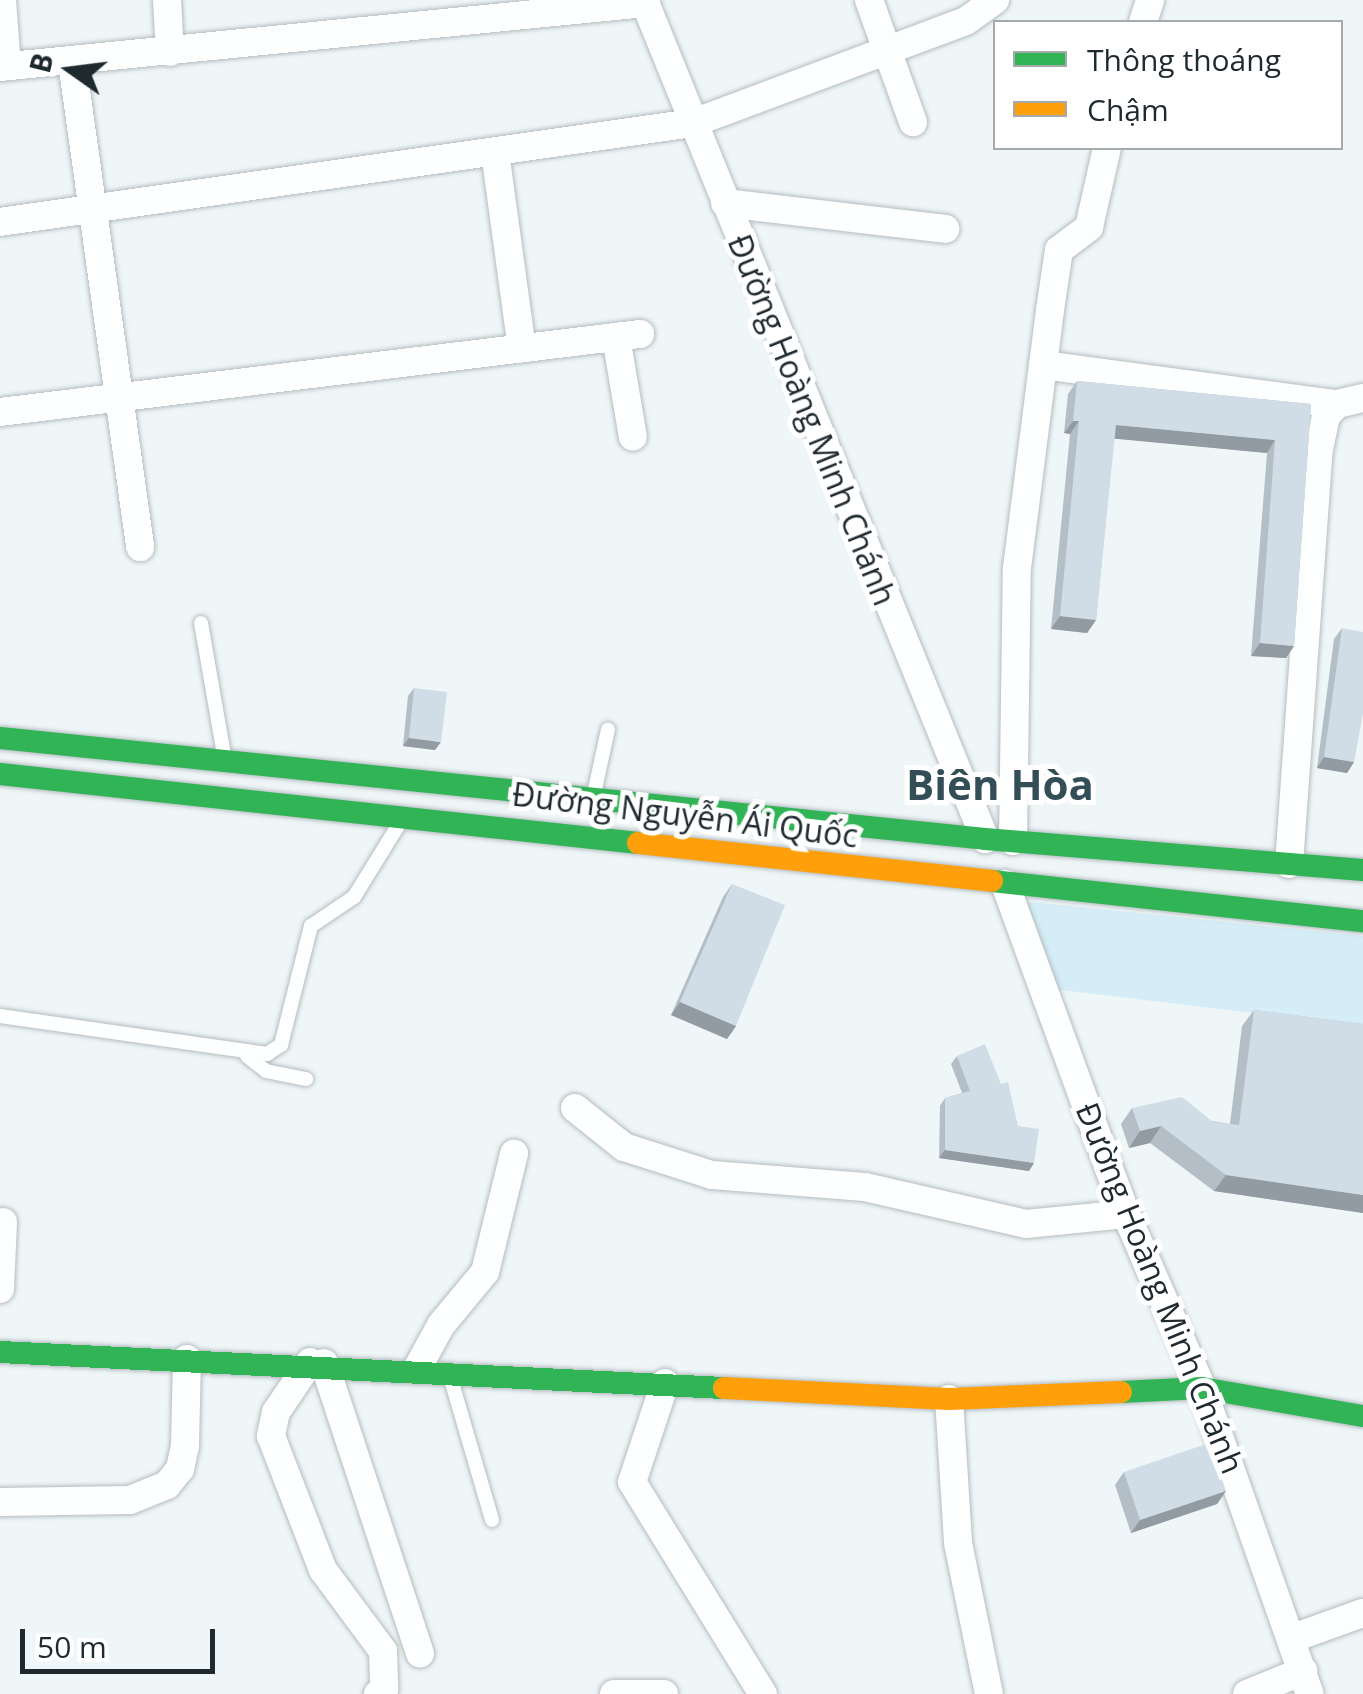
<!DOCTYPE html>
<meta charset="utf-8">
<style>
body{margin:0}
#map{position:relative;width:1363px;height:1694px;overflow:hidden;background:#eff6f8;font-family:"Open Sans",sans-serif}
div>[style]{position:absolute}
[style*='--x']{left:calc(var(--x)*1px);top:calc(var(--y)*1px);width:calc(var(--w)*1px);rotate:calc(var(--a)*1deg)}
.green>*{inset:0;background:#d4edf6}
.roads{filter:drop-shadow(0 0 2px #b4bcbf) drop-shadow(0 0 2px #b4bcbf)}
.lane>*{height:14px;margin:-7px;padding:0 7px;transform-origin:7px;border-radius:7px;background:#fdfefe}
.street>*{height:28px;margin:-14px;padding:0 14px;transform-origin:14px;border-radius:14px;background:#fdfefe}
.fast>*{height:22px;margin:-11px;padding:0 11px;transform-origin:11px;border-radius:11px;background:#30b455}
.slow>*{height:22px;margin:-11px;padding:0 11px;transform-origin:11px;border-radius:11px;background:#ff9f0a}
.wall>*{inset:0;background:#b4bec6}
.shaded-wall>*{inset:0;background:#929ba1}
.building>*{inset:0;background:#d1dde6}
span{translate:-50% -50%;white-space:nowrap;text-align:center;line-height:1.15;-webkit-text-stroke:10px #fff;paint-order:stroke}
.street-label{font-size:32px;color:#1f2a2f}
.district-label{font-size:42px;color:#344e58;font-weight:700}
.legend{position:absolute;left:993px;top:20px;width:350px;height:130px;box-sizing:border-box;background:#fff;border:2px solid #a5aaac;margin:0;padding:12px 18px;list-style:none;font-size:30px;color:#1f2a2f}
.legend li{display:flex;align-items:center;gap:20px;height:50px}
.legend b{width:50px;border:2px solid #a5aaac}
.north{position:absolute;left:20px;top:20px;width:100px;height:100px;-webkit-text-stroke:8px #fff;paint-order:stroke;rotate:284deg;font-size:28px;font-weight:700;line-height:40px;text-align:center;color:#1f2a2f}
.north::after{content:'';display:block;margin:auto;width:35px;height:45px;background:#1f2a2f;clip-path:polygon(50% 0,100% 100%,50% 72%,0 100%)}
.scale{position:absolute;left:20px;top:1629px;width:195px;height:45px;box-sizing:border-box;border:5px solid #1f2a2f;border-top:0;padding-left:12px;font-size:30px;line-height:35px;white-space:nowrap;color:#1f2a2f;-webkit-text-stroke:8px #fff;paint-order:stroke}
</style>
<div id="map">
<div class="green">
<i style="clip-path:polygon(1021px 901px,1363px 936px,1363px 1026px,1053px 989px)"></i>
</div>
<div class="roads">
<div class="lane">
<i style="--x:201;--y:623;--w:134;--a:80.1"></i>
<i style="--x:594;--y:794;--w:66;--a:-77.8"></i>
<i style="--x:0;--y:1016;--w:270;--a:8.1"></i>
<i style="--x:267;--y:1054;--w:17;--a:-33"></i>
<i style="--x:281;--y:1045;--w:123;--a:-75.9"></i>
<i style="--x:311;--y:926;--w:52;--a:-34"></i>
<i style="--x:354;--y:897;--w:86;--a:-58.3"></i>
<i style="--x:247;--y:1056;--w:24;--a:38"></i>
<i style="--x:266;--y:1071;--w:41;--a:11.3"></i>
<i style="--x:450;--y:1376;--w:150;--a:73.7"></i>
</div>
<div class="street">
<i style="--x:2;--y:0;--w:66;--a:85.7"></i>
<i style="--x:167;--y:0;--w:52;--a:86.7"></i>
<i style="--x:644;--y:0;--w:906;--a:67.88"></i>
<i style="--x:869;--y:0;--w:130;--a:70.2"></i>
<i style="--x:1143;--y:22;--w:23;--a:-72"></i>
<i style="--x:72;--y:62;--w:490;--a:82"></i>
<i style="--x:0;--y:67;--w:649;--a:-5.66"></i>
<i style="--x:495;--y:152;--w:198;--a:82.2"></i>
<i style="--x:725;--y:203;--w:222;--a:6.7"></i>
<i style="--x:0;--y:222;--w:700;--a:-8.13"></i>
<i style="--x:693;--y:123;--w:291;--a:-20.5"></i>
<i style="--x:966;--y:21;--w:36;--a:-36"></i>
<i style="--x:616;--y:337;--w:101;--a:80.4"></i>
<i style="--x:1043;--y:365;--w:297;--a:7.6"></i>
<i style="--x:1337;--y:404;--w:27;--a:-13"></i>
<i style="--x:0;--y:412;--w:645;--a:-6.95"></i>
<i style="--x:1013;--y:841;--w:273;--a:-89.2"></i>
<i style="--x:1017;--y:568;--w:260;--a:-82.7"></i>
<i style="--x:1050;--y:310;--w:61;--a:-81.5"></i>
<i style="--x:1059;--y:250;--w:38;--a:-37"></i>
<i style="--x:1089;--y:227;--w:81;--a:-77.2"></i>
<i style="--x:1289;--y:864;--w:416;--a:-85.9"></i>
<i style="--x:1319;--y:449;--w:34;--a:-78"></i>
<i style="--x:1326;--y:416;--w:16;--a:-47"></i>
<i style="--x:1005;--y:884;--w:351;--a:69.9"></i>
<i style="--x:1126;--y:1214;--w:190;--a:66.4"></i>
<i style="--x:1202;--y:1388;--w:324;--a:70.6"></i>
<i style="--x:575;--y:1108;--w:63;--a:38.5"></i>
<i style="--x:624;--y:1147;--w:92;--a:17.7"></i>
<i style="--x:712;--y:1175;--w:153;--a:4.5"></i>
<i style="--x:865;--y:1187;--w:165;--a:12.9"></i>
<i style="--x:1026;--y:1224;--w:100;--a:-5.7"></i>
<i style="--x:0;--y:1289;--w:67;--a:-87.4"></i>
<i style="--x:310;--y:1362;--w:60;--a:124.2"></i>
<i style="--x:276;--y:1412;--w:25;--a:102"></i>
<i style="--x:271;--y:1436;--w:144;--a:68.8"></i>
<i style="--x:323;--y:1570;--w:101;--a:53.5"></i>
<i style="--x:383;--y:1651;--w:38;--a:88"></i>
<i style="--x:384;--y:1689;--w:8;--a:140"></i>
<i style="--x:324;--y:1363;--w:306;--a:71.7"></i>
<i style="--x:417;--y:1369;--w:50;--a:-61.4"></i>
<i style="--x:441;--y:1325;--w:69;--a:-50.3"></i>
<i style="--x:485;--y:1272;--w:122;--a:-76.2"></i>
<i style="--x:665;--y:1383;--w:104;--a:108.4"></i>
<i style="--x:632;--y:1482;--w:249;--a:58.3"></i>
<i style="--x:949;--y:1399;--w:144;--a:86.4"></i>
<i style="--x:958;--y:1543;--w:154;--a:78.4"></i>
<i style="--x:0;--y:1502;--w:130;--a:-0.9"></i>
<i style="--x:130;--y:1500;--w:40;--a:-22"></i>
<i style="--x:167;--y:1485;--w:21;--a:-51"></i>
<i style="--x:180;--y:1469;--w:24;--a:-78"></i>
<i style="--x:185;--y:1446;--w:87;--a:-88.7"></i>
<i style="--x:1293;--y:1638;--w:74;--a:-19.7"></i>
<i style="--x:614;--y:1694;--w:50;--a:0"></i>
<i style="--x:1247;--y:1694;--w:61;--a:-22.3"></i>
</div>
<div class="fast">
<i style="--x:0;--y:738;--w:990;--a:5.85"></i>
<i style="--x:985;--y:839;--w:379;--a:4.7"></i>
<i style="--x:0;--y:774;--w:642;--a:6.17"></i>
<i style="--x:992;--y:881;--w:373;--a:6.2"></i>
<i style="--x:0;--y:1352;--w:725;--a:2.85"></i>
<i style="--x:1121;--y:1392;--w:81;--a:-2.8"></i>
<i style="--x:1202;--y:1388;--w:163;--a:9.9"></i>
</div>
<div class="slow">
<i style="--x:638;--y:843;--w:356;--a:6.1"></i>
<i style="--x:724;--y:1388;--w:225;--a:2.8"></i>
<i style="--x:949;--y:1399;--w:172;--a:-2.3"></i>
</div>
</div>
<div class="wall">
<i style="clip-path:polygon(1077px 381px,1311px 404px,1294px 646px,1286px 658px,1251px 656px,1267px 453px,1114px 438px,1096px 620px,1087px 633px,1051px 629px,1070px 434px,1064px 433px,1068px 394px)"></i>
<i style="clip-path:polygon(1342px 628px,1354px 762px,1347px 773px,1317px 768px,1334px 639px)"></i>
<i style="clip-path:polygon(414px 688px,435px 750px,403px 746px,408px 696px)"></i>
<i style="clip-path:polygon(732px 884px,736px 1026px,727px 1039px,671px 1015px,723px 897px)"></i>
<i style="clip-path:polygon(1254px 1010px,1363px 1024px,1363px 1213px,1214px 1191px,1150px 1143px,1129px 1148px,1121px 1124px,1132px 1108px,1230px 1124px,1242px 1026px)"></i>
<i style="clip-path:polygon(957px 1056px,1018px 1126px,1034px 1163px,1029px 1171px,939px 1158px,940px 1106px,945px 1098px,962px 1093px,951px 1064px)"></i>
<i style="clip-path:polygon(1124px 1472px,1226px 1491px,1217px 1504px,1131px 1533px,1115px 1485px)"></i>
</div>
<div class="shaded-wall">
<i style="clip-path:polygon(1073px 421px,1079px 421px,1070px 434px,1064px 433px)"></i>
<i style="clip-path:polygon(1116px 425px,1275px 440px,1267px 453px,1107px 438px)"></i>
<i style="clip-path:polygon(1060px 616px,1096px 620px,1087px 633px,1051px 629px)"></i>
<i style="clip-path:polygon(1260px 643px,1294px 646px,1286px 658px,1251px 656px)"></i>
<i style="clip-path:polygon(409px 738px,441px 742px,435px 750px,403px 746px)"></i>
<i style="clip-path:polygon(1324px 757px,1354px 762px,1347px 773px,1317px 768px)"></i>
<i style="clip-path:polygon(680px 1002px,736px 1026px,727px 1039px,671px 1015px)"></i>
<i style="clip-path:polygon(1161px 1126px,1150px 1143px,1129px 1148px,1140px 1131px)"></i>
<i style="clip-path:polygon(945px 1150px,1034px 1163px,1029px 1171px,939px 1158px)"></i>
<i style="clip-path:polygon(1226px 1175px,1363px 1195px,1363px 1213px,1214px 1191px)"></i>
<i style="clip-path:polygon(1226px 1491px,1217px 1504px,1131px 1533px,1140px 1520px)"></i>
</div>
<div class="building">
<i style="clip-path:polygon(1077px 381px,1311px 404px,1294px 646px,1260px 643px,1275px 440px,1116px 425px,1096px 620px,1060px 616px,1079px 421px,1073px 421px)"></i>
<i style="clip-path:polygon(1342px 628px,1363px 632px,1363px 714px,1354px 762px,1324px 757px)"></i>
<i style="clip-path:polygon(414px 688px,447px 692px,441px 742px,409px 738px)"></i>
<i style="clip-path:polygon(732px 884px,785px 905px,736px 1026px,680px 1002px)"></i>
<i style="clip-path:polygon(1254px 1010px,1363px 1024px,1363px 1195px,1226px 1175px,1161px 1126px,1140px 1131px,1132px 1108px,1182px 1097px,1213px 1122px,1239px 1125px)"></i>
<i style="clip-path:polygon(985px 1044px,1001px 1084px,1008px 1082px,1018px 1126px,1039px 1129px,1034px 1163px,945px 1150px,945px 1098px,970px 1091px,957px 1056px)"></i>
<i style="clip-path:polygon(1209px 1443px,1226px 1491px,1140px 1520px,1124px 1472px)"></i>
</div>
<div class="street-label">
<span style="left:812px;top:420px;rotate:68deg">Đường Hoàng Minh Chánh</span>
<span style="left:685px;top:815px;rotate:7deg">Đường Nguyễn Ái Quốc</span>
<span style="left:1160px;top:1288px;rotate:68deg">Đường Hoàng Minh Chánh</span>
</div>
<div class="district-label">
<span style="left:1000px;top:784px">Biên Hòa</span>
</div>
<ul class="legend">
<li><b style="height:12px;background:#30b455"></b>Thông thoáng</li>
<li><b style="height:12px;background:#ff9f0a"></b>Chậm</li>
</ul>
<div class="north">B</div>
<div class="scale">50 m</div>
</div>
